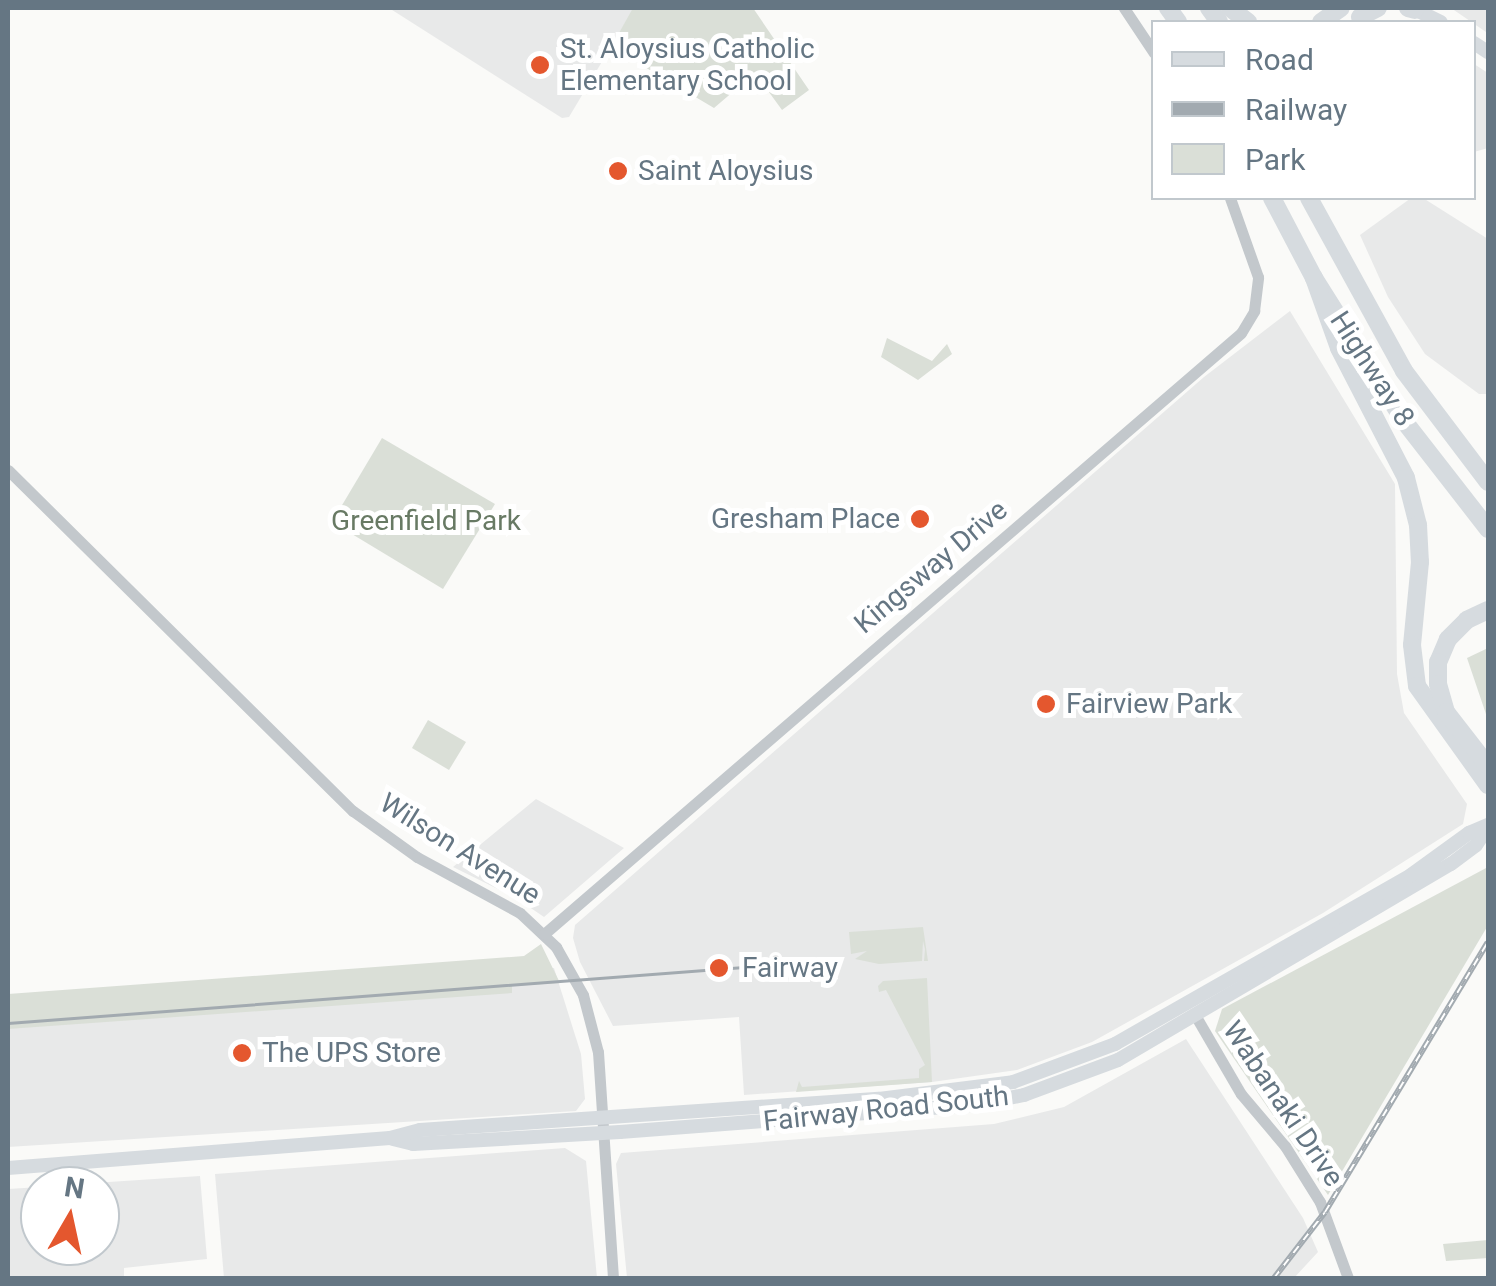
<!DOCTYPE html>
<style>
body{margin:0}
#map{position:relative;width:1496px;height:1286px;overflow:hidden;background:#fafaf8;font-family:Roboto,sans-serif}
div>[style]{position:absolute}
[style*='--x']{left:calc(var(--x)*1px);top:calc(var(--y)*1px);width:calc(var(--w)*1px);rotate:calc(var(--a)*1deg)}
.built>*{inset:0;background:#e8e9e9}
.green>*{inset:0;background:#dadfd7}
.tertiary>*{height:11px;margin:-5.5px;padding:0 5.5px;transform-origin:5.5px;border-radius:5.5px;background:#c3c8cc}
.secondary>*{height:14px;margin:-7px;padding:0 7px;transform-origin:7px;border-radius:7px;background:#d6dbdf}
.motorway>*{height:18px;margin:-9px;padding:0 9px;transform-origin:9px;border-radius:9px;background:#d6dbdf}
.tram>*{height:2.5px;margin:-1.25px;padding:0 1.25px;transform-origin:1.25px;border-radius:1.25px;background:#a2aab0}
.rail>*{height:6px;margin-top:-3px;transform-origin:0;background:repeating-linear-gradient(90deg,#fff 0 8px,#a2aab0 0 16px);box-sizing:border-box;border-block:2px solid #a2aab0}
.dots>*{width:28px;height:28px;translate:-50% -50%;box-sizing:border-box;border:5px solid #fff;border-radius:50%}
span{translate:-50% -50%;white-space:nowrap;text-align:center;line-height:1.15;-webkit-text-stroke:10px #fff;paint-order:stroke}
.poi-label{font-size:28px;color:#657683}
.left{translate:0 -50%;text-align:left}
.right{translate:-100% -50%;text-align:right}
.street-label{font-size:28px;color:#657683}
.park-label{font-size:28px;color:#687a64}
.frame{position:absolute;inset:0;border:10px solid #657683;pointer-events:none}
.legend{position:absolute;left:1151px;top:20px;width:325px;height:180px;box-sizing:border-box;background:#fff;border:2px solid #c1c8cd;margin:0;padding:12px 18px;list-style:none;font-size:30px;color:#657683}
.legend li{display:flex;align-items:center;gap:20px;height:50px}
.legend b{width:50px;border:2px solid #c1c8cd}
.north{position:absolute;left:20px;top:1166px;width:100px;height:100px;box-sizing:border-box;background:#fff;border:2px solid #c1c8cd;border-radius:50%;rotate:9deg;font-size:28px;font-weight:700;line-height:40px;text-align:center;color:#657683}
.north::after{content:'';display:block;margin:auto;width:35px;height:45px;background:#e4572e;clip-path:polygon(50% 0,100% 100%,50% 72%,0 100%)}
</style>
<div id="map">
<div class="built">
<i style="clip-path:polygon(389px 8px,634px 8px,569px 117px,562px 118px)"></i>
<i style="clip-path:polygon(1451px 8px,1488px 8px,1488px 28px,1486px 32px)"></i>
<i style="clip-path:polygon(1474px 64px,1488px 73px,1488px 148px,1474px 152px)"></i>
<i style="clip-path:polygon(1411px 198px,1423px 198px,1488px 239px,1488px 394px,1479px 394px,1425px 354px,1388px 297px,1360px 235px)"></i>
<i style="clip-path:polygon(1290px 311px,1395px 484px,1397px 674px,1404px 713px,1467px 804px,1463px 824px,1323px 913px,1092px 1042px,1017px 1070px,932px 1082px,744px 1095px,739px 1017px,613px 1026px,580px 962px,573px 938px,575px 925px,1204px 377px)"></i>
<i style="clip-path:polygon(536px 799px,624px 848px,544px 917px,516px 898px,453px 867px)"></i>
<i style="clip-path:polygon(554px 968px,581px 1054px,585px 1099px,576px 1111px,8px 1147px,8px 1012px)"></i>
<i style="clip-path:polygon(1186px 1039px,1303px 1218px,1318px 1252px,1294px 1278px,627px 1278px,616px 1164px,621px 1153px,994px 1124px,1064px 1107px)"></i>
<i style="clip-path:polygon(565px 1148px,586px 1161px,597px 1278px,224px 1278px,215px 1174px)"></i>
<i style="clip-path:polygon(200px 1176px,207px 1259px,124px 1268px,124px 1278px,8px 1278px,8px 1189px,40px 1187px,40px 1246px,100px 1246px,100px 1186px,48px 1186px)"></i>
</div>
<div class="green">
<i style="clip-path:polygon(633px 8px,753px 8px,809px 90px,782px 110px,755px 73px,714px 108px,611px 47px)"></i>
<i style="clip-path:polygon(887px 338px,932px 361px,947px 344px,952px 354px,918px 380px,881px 357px)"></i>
<i style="clip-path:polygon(382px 438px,495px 504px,443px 589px,332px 522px)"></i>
<i style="clip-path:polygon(1488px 648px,1488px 720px,1467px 658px)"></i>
<i style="clip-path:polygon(428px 720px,466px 742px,449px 770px,412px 748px)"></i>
<i style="clip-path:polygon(1488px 867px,1487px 927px,1328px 1195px,1215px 1031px,1222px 1009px)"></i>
<i style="clip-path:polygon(923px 927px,928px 961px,924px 961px,925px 949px,923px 941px,922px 961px,879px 964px,855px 959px,867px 951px,851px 954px,849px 932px)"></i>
<i style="clip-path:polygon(541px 944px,560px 983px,512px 986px,512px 993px,8px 1029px,8px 994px,524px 956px)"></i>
<i style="clip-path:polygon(927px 978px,932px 1082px,796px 1092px,799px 1081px,802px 1087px,919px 1078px,919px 1069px,925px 1065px,886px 990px,879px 992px,878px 986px,883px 981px)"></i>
<i style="clip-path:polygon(1488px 1240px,1488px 1258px,1446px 1261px,1443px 1244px)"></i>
</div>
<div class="tertiary">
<i style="--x:1124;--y:8;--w:54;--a:56.3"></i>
<i style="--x:8;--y:470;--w:485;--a:44.7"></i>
<i style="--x:353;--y:811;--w:79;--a:35.7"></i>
<i style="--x:417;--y:857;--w:117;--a:28.5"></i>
<i style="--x:520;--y:913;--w:50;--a:43.4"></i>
<i style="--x:556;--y:947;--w:55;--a:60.6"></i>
<i style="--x:583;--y:995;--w:59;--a:75.3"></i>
<i style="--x:598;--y:1052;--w:226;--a:86.2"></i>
<i style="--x:544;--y:934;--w:920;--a:-40.77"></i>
<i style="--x:1241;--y:333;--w:26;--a:-59"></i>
<i style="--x:1254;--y:311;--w:34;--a:-83"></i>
<i style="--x:1258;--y:277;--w:84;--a:-109.5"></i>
<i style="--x:1195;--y:1015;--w:91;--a:59.8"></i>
<i style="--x:1241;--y:1094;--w:68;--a:49.8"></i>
<i style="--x:1285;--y:1146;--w:66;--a:58"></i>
<i style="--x:1320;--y:1202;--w:81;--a:69.8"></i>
</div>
<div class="secondary">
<i style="--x:1412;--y:8;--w:32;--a:26"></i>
<i style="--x:1474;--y:43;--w:17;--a:33"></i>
<i style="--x:393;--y:1139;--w:21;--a:14"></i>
<i style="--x:413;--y:1144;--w:207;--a:-3.3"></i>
<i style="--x:620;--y:1132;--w:355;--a:-4.4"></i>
<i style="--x:974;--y:1105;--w:51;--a:-11.3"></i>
<i style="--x:1024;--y:1095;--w:100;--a:-20.4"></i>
<i style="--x:1118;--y:1060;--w:386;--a:-30.5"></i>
<i style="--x:1451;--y:864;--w:31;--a:-37"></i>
<i style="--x:1476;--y:845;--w:22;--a:-56"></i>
<i style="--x:8;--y:1168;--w:383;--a:-4.5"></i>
<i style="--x:390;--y:1138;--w:31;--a:-15"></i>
<i style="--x:420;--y:1130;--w:460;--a:-3.9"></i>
<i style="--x:879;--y:1099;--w:135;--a:-7.2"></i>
<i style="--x:1013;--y:1082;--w:109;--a:-20.4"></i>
<i style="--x:1115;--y:1044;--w:341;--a:-29.7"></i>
<i style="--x:1411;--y:875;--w:72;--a:-35.9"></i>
<i style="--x:1469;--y:833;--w:21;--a:-23"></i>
</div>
<div class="motorway">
<i style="--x:1168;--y:8;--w:17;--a:54"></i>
<i style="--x:1209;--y:8;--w:17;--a:54"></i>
<i style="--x:1230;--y:8;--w:23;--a:38"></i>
<i style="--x:1408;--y:8;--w:7;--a:16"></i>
<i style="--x:1360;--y:17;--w:20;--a:-27"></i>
<i style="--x:1321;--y:22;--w:24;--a:-35"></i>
<i style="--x:1272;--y:198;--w:90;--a:62.3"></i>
<i style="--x:1314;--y:278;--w:169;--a:57.8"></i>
<i style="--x:1404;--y:421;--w:137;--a:52.1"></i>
<i style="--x:1309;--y:198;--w:197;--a:61.2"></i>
<i style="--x:1404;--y:371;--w:139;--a:52.9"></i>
<i style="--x:1314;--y:278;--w:74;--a:70.3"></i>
<i style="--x:1339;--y:348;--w:146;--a:62.7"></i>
<i style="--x:1406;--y:478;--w:49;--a:75.7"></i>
<i style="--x:1418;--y:525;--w:37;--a:87"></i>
<i style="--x:1420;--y:562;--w:83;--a:95.5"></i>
<i style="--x:1412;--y:645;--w:41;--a:83"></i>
<i style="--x:1417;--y:686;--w:122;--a:54.4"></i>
<i style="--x:1488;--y:610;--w:23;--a:155"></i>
<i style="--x:1467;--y:620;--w:27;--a:135"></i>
<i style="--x:1448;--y:639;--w:25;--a:113"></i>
<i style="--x:1438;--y:662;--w:22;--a:90"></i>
<i style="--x:1438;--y:684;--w:29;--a:74"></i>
<i style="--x:1446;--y:712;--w:68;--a:52.1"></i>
</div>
<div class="tram">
<i style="--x:8;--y:1023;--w:765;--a:-4.35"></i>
</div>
<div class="rail">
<i style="--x:1274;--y:1278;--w:83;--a:-52.3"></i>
<i style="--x:1325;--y:1212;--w:315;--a:-58.9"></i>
</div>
<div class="dots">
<i style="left:540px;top:65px;background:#e4572e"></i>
<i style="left:618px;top:171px;background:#e4572e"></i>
<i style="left:920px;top:519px;background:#e4572e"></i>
<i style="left:1046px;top:704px;background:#e4572e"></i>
<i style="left:719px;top:968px;background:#e4572e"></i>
<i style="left:242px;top:1053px;background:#e4572e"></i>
</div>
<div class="poi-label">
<span class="left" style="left:560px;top:65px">St. Aloysius Catholic<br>Elementary School</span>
<span class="left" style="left:638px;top:171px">Saint Aloysius</span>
<span class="right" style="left:900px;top:519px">Gresham Place</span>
<span class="left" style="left:1066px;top:704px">Fairview Park</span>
<span class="left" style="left:742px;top:968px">Fairway</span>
<span class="left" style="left:262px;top:1053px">The UPS Store</span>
</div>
<div class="street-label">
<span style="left:1372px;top:369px;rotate:57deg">Highway 8</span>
<span style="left:931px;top:567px;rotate:-40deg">Kingsway Drive</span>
<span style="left:460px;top:849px;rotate:32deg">Wilson Avenue</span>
<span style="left:1283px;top:1104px;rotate:56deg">Wabanaki Drive</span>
<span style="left:886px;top:1109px;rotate:-6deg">Fairway Road South</span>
</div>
<div class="park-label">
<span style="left:426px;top:521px">Greenfield Park</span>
</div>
<div class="frame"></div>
<ul class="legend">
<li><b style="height:12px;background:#d6dbdf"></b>Road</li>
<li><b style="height:12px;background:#a2aab0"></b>Railway</li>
<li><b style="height:28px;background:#dadfd7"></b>Park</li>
</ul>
<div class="north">N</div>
</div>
